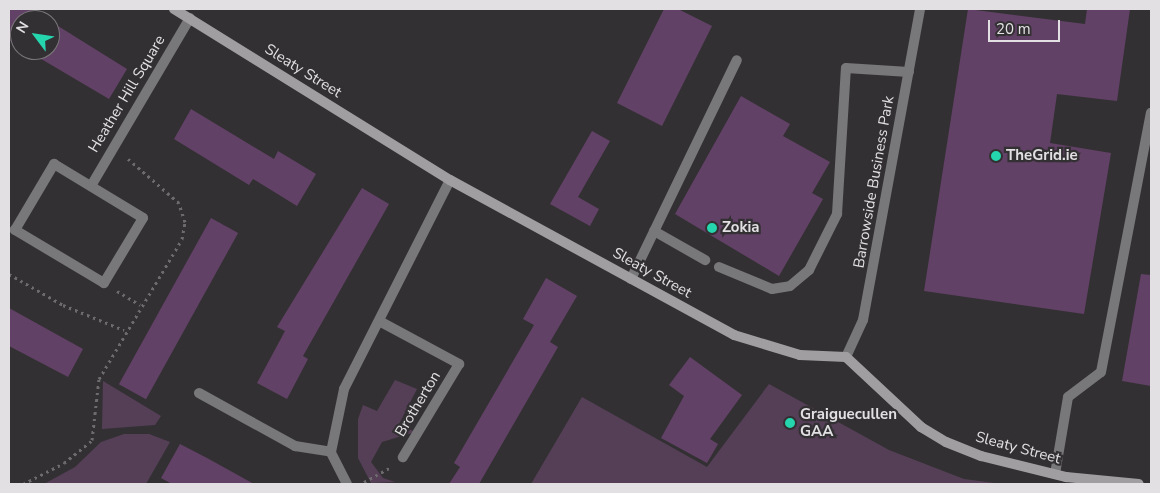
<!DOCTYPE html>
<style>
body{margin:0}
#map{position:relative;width:1160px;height:493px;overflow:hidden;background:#333033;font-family:"Nunito Sans",sans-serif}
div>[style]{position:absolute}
.green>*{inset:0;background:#553f57}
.building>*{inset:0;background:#624166;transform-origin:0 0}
.path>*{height:3px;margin-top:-1.5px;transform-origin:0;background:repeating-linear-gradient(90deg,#6e6b6e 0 2.5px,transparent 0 6.5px)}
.lane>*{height:10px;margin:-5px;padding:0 5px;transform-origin:5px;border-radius:5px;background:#787779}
.street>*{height:10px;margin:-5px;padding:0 5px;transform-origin:5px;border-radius:5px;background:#787779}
.secondary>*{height:10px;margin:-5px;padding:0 5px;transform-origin:5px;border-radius:5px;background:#a09ea1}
.dots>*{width:14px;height:14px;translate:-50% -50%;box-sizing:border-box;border:2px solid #333033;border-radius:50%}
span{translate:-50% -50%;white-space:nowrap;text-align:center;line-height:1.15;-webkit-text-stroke:4.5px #333033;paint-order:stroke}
.street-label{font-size:15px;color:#e2e0e2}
.poi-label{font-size:15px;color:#e2e0e2;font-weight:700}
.left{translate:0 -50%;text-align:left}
.frame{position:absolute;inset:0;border:10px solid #e2e0e2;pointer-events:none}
.north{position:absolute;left:10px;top:10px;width:50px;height:50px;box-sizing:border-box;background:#333033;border:1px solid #797679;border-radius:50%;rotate:301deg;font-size:14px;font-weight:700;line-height:20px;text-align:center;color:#e2e0e2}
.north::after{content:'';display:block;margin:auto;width:18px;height:22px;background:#24d5ae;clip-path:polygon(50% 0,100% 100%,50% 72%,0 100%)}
.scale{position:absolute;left:988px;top:20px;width:72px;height:22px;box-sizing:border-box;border:2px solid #e2e0e2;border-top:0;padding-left:6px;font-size:15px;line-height:18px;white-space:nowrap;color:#e2e0e2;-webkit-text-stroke:4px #333033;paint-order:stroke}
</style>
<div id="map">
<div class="green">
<i style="clip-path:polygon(395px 380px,417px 389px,399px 424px,415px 432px,382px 442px,371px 462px,383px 478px,395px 482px,371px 483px,358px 458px,358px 419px,363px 405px,377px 411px)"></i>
<i style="clip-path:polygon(103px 381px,161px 416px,155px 425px,102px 429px)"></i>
<i style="clip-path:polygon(769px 384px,889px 450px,964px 479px,1002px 484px,531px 484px,582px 397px,707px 467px)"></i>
<i style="clip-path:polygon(124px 434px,149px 434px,170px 442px,146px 484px,44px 484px,75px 467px,101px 442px)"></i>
</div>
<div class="building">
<i style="clip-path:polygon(9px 9px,31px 9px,48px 20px,20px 20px,20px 47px,9px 40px)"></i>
<i style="clip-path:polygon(664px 9px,678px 9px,712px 26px,662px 126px,617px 103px)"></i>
<i style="clip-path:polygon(968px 9px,1085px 24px,1087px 9px,1130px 9px,1117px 101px,1057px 94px,1050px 143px,1111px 153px,1084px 314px,924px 291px)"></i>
<i style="clip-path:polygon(50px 21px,127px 69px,109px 99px,26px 50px,50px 50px)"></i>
<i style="clip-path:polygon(741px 96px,790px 124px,783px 136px,830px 162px,812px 193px,823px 199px,779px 276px,675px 214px)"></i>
<i style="clip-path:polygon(191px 109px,274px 159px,278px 151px,316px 174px,297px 206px,253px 179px,249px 185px,174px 139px)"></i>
<i style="clip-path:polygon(592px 131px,610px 141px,578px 197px,599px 209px,590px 226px,550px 204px)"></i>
<i style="clip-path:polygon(362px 188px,389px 204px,303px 356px,308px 359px,287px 399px,257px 383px,285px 331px,277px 327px)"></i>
<i style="left:211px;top:218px;width:31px;height:190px;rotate:29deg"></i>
<i style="clip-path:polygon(1141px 274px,1151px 275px,1151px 386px,1122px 381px)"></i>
<i style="clip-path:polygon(546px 278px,577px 296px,550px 342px,558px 347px,479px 484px,449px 484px,460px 467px,454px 463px,534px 325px,523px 319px)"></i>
<i style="clip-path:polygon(9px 308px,83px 349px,68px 377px,9px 346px)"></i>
<i style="clip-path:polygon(690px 357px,742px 395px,710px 439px,718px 444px,707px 463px,661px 438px,684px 396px,669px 385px)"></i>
<i style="clip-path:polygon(180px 444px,207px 458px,254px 484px,172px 484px,161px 478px)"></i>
</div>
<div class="path">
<i style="left:9px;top:274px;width:62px;rotate:29.9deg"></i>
<i style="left:63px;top:305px;width:66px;rotate:22.3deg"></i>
<i style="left:117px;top:291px;width:27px;rotate:31deg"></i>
<i style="left:364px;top:482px;width:31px;rotate:-29deg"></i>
<i style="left:23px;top:484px;width:46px;rotate:-27.1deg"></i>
<i style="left:64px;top:463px;width:36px;rotate:-39deg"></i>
<i style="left:92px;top:440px;width:61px;rotate:-83.5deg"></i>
<i style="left:99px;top:379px;width:163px;rotate:-59.3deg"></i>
<i style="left:182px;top:239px;width:17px;rotate:-80deg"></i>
<i style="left:185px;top:222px;width:20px;rotate:-108deg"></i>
<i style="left:179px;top:203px;width:70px;rotate:-139deg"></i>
</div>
<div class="lane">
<i style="left:654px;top:231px;width:59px;rotate:29.6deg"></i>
<i style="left:719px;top:267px;width:57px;rotate:22.5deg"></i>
<i style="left:772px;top:289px;width:18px;rotate:-9deg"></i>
<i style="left:790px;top:286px;width:25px;rotate:-40deg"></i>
<i style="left:809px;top:270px;width:63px;rotate:-63.4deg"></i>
<i style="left:837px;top:214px;width:146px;rotate:-86.5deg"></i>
<i style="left:846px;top:68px;width:63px;rotate:3.6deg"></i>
<i style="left:631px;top:279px;width:243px;rotate:-64.2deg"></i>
<i style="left:1055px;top:474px;width:78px;rotate:-80.4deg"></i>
<i style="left:1068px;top:397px;width:41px;rotate:-37.1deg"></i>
<i style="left:1101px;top:372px;width:264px;rotate:-79.1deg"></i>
</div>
<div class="street">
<i style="left:54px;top:164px;width:104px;rotate:31.2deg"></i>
<i style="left:143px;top:218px;width:76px;rotate:121deg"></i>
<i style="left:104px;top:283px;width:104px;rotate:-149.2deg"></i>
<i style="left:15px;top:230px;width:77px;rotate:-59.4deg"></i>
<i style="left:91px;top:186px;width:195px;rotate:-59.5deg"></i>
<i style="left:381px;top:322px;width:89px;rotate:28.3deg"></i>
<i style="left:459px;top:364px;width:109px;rotate:121.1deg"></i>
<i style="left:846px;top:357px;width:41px;rotate:-65.3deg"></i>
<i style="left:863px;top:320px;width:316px;rotate:-79.6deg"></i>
<i style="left:199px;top:393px;width:110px;rotate:28.9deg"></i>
<i style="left:295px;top:446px;width:36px;rotate:9deg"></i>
<i style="left:347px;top:484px;width:36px;rotate:-117deg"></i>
<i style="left:331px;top:452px;width:64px;rotate:-78.3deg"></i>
<i style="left:344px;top:389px;width:234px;rotate:-63.1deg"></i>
</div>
<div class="secondary">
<i style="left:174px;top:9px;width:325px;rotate:31.8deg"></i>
<i style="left:450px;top:180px;width:324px;rotate:28.6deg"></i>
<i style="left:734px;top:335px;width:69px;rotate:16.9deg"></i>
<i style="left:800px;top:355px;width:46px;rotate:2.5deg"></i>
<i style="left:846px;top:357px;width:103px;rotate:43deg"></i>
<i style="left:921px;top:427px;width:29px;rotate:31deg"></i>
<i style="left:946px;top:442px;width:38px;rotate:22deg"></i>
<i style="left:981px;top:456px;width:88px;rotate:13.9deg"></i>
<i style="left:1066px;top:477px;width:73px;rotate:5.5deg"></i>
</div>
<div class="dots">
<i style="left:996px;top:156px;background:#24d5ae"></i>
<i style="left:712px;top:228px;background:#24d5ae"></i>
<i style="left:790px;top:423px;background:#24d5ae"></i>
</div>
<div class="street-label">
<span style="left:303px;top:71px;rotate:32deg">Sleaty Street</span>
<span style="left:127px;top:94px;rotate:-59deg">Heather Hill Square</span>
<span style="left:874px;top:182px;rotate:-80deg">Barrowside Business Park</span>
<span style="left:652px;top:273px;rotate:29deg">Sleaty Street</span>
<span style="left:418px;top:404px;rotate:-59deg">Brotherton</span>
<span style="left:1018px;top:448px;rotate:15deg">Sleaty Street</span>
</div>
<div class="poi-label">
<span class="left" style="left:1006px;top:156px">TheGrid.ie</span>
<span class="left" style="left:722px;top:228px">Zokia</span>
<span class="left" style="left:800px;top:423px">Graiguecullen<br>GAA</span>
</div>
<div class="frame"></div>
<div class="north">N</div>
<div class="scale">20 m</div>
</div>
